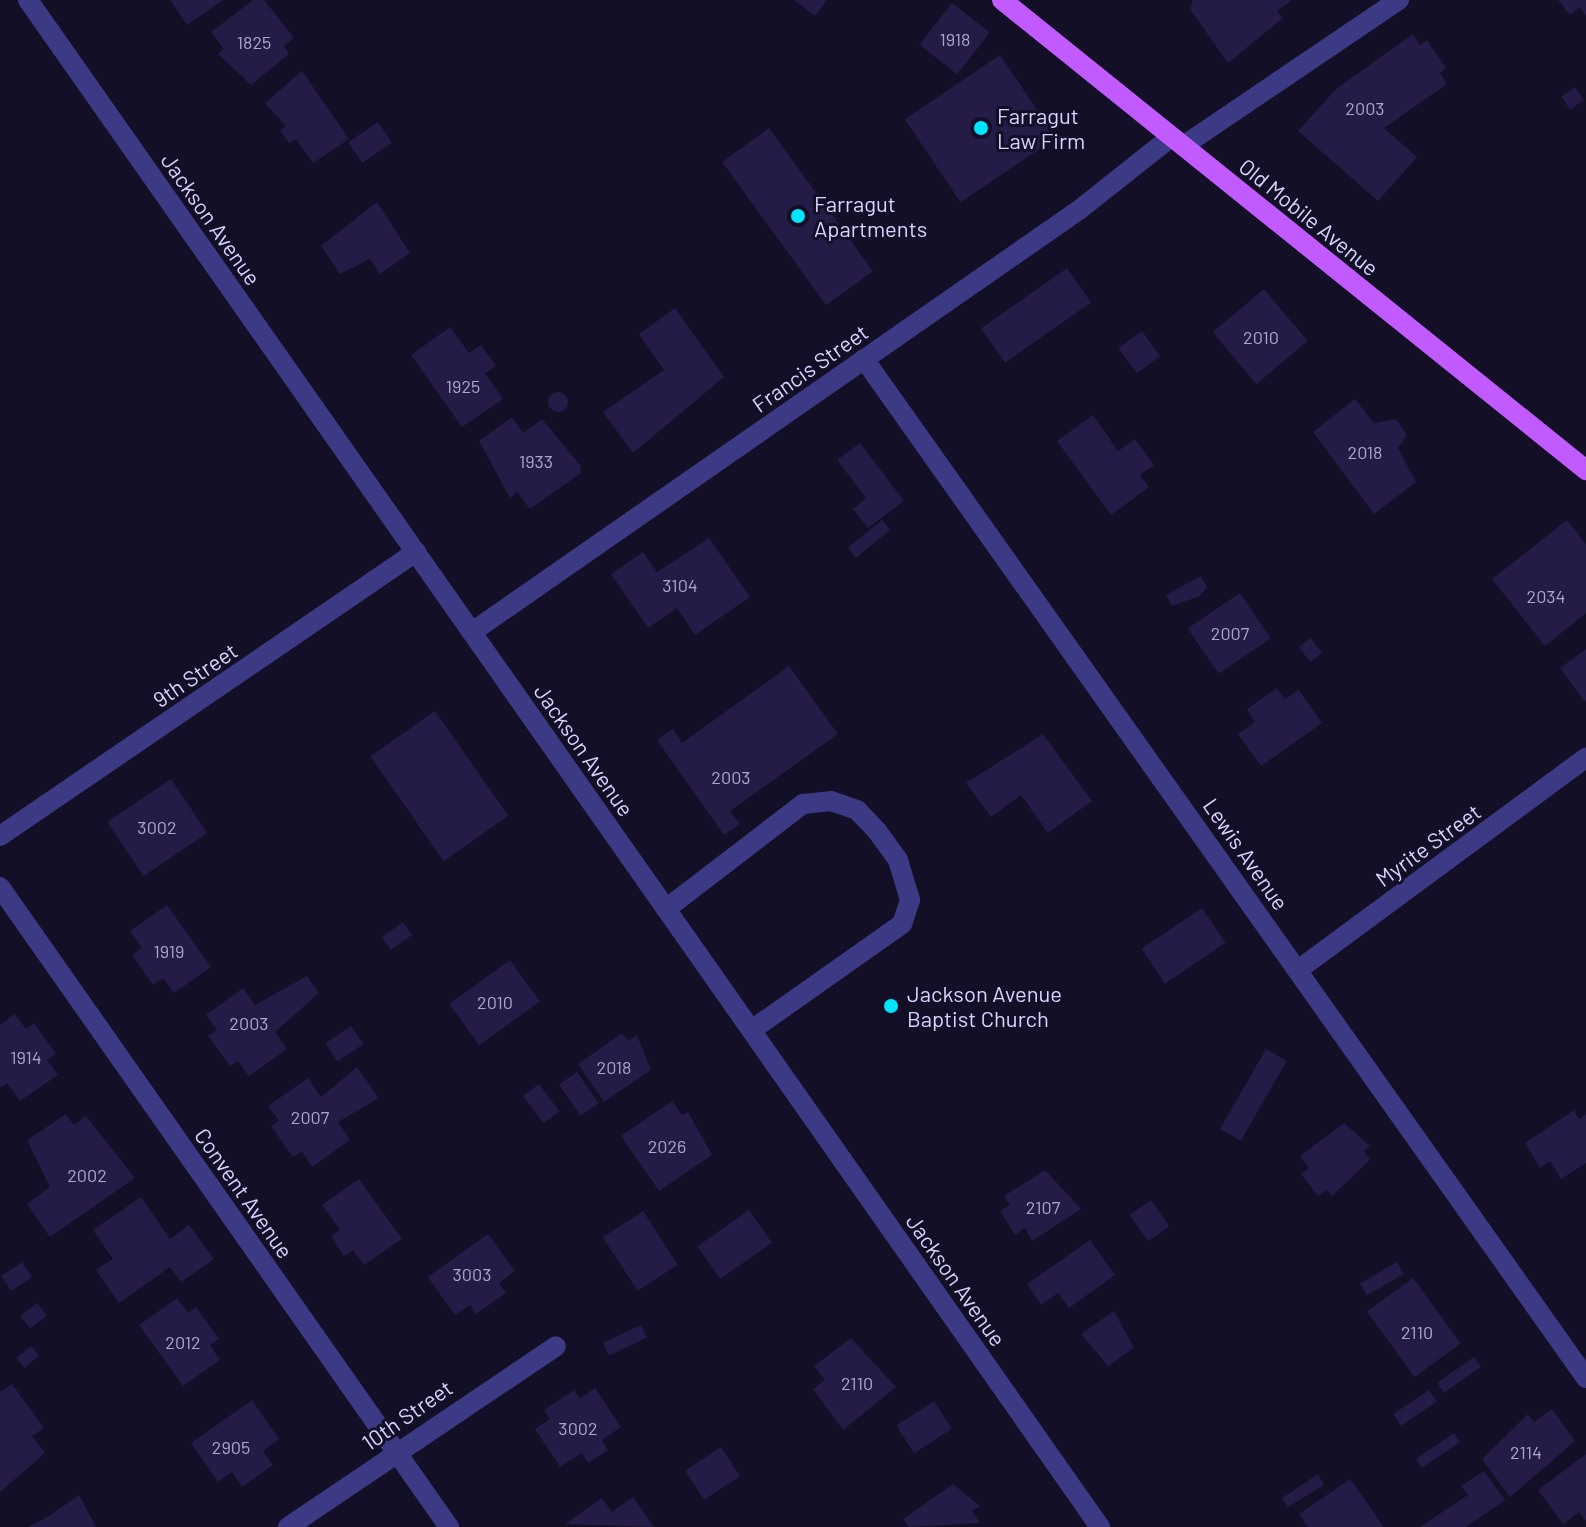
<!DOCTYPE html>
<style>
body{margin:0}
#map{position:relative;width:1586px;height:1527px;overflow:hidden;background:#130f26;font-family:Barlow,sans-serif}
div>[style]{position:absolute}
.building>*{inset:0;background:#241b47;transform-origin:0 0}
.round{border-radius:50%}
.minor>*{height:20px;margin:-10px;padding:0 10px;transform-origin:10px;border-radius:10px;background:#3d3a85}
.major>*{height:20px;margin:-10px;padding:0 10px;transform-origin:10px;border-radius:10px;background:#c25bff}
.dots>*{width:22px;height:22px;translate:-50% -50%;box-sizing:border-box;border:4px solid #130f26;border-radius:50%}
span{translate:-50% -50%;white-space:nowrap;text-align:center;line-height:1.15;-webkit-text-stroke:6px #130f26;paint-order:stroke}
.number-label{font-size:18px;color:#aca6d1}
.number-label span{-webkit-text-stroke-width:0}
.poi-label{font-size:22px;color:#d9d4ff}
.left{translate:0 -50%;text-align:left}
.street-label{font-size:22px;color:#d9d4ff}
</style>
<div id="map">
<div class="building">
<i style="clip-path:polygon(170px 0,223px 0,187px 25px)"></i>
<i style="clip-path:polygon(253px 0,264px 0,294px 38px,284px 46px,289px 54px,251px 85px,218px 54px,224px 49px,211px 32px)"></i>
<i style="clip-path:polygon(794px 0,827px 0,815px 16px)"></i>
<i style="clip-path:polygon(1193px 0,1292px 0,1277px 11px,1283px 18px,1228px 63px,1190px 9px)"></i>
<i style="clip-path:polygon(1558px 0,1586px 0,1586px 16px,1580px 7px,1570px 15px)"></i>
<i style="left:952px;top:3px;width:48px;height:53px;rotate:38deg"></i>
<i style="clip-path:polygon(1413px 34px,1420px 45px,1427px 40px,1446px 68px,1440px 73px,1447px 84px,1384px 128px,1417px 157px,1378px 201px,1298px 131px,1336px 89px)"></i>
<i style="left:1000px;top:55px;width:100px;height:115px;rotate:56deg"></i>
<i style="clip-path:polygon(302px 71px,349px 139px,313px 163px,296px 139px,289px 143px,280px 130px,286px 126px,265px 103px)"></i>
<i style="left:1575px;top:87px;width:16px;height:17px;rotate:55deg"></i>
<i style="left:378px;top:122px;width:25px;height:36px;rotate:56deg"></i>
<i style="left:769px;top:128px;width:177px;height:58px;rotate:54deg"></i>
<i style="clip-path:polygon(377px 202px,410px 253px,380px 274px,370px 259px,340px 274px,321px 246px)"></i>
<i style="left:1067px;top:268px;width:42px;height:105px;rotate:55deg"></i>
<i style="left:1264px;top:289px;width:68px;height:67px;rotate:50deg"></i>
<i style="clip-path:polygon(675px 308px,724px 377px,633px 453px,603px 412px,664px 370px,639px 334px)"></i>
<i style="clip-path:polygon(450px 327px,469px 353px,481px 345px,496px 366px,485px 373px,503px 399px,462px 427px,411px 355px)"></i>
<i style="left:1142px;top:331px;width:31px;height:29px;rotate:54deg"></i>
<i class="round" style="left:548px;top:392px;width:20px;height:20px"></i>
<i style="clip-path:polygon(1355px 399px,1374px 423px,1396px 419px,1407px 435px,1398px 448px,1416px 482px,1374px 514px,1313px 432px)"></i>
<i style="clip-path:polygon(1093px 415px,1118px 451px,1135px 439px,1154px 465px,1140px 475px,1149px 487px,1111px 515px,1057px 441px)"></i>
<i style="clip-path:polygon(512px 417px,523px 433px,542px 419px,580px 465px,581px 473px,530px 509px,517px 492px,510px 498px,479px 441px)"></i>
<i style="clip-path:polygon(860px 443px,904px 501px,868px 528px,853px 509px,866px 498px,837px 460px)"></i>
<i style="left:882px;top:520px;width:13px;height:44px;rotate:51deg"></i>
<i style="clip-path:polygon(1567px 520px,1586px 544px,1586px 613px,1545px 646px,1492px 579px)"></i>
<i style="clip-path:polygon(709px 538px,750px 597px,695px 635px,677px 608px,648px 628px,611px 574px,643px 552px,657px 572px)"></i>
<i style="clip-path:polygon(1201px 576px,1207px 587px,1200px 596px,1172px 606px,1166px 595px)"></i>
<i style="left:1240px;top:593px;width:55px;height:63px;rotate:56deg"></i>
<i style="left:1311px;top:638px;width:19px;height:15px;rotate:54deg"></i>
<i style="clip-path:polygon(1586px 649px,1586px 700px,1584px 701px,1560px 668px)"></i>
<i style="clip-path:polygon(789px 666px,838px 734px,730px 811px,740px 824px,724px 835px,657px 740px,673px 729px,682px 743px)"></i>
<i style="clip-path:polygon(1277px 688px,1285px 699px,1299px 690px,1322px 723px,1261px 766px,1238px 734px,1255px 722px,1247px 709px)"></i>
<i style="left:435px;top:711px;width:128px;height:79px;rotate:55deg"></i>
<i style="clip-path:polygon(1043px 734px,1092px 801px,1048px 833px,1021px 795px,991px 817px,966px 783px)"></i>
<i style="left:171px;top:779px;width:65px;height:77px;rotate:56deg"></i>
<i style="clip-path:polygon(167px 905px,211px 967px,174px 993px,163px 978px,153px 985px,132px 955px,142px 948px,130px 931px)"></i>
<i style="left:1202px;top:908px;width:42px;height:73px;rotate:56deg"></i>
<i style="left:403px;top:922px;width:16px;height:26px;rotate:55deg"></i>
<i style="left:510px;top:960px;width:51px;height:75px;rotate:54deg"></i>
<i style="clip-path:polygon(307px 976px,319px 993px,275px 1032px,287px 1049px,249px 1076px,238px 1061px,230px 1066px,208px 1036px,217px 1030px,206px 1015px,243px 988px,255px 1005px)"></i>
<i style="clip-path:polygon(15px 1014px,26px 1029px,34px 1023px,56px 1054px,47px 1060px,58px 1075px,20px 1101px,7px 1083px,0 1088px,0 1025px)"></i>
<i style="left:351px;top:1026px;width:22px;height:31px;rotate:56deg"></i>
<i style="clip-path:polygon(622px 1033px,628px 1041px,637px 1035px,651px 1070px,604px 1102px,578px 1064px)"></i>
<i style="left:1266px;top:1049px;width:24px;height:92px;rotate:30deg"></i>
<i style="clip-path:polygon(357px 1067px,379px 1098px,338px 1122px,350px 1140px,312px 1167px,302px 1151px,293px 1157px,271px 1126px,279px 1121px,268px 1106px,308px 1078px,321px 1097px)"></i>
<i style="left:577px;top:1072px;width:38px;height:22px;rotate:55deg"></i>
<i style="left:539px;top:1084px;width:34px;height:20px;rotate:53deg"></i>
<i style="clip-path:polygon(672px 1101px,682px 1115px,688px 1112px,712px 1155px,659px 1191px,621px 1136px)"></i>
<i style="clip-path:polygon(1574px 1110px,1579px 1119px,1586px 1114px,1586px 1163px,1561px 1179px,1550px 1161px,1540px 1168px,1525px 1143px)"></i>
<i style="clip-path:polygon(66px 1114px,74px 1125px,86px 1116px,135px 1178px,50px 1237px,27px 1204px,50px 1187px,27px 1140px)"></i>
<i style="clip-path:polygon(1344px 1123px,1370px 1146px,1364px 1151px,1370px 1160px,1332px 1196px,1327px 1190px,1318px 1196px,1301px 1174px,1309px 1168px,1300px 1156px)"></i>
<i style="clip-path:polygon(1045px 1170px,1081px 1209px,1032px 1241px,1025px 1228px,1015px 1235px,1000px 1211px,1010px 1205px,1004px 1196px)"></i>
<i style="clip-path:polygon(359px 1179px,402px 1239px,364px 1265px,353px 1250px,344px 1256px,331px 1236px,340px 1230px,322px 1205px)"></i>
<i style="clip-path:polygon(141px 1197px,170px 1239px,189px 1225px,214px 1259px,181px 1282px,170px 1267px,119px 1303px,96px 1270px,113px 1259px,93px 1230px)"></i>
<i style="left:1151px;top:1200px;width:32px;height:26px;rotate:55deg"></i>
<i style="left:749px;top:1210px;width:40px;height:63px;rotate:55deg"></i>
<i style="left:643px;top:1211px;width:64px;height:48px;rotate:57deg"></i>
<i style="clip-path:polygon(488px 1234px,515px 1271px,499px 1283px,506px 1293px,476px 1314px,470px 1305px,455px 1315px,428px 1277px)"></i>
<i style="clip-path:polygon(1090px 1240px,1115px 1275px,1069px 1308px,1058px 1293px,1041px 1305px,1027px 1284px)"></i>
<i style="left:22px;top:1262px;width:18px;height:25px;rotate:56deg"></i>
<i style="left:1397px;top:1262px;width:14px;height:43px;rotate:60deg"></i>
<i style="left:1413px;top:1278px;width:81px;height:57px;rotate:54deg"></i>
<i style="clip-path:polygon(177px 1298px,188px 1313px,196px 1307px,219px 1339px,210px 1345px,220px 1360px,183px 1386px,139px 1325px)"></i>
<i style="left:37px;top:1303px;width:16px;height:21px;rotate:52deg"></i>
<i style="clip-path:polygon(1114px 1311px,1134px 1348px,1108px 1366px,1081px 1334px)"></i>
<i style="left:641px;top:1325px;width:14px;height:42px;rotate:65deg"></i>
<i style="clip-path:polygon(851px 1338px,896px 1387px,843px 1430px,813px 1389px,825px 1380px,814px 1366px)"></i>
<i style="left:31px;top:1346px;width:13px;height:19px;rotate:51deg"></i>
<i style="left:1474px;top:1357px;width:12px;height:45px;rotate:55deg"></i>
<i style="clip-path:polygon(12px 1384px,44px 1428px,32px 1436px,45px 1453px,0 1492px,0 1392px)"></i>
<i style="clip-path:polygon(595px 1388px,621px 1427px,602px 1440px,608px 1450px,588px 1463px,582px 1453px,560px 1467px,535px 1429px,550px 1419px,544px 1410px,574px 1390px,580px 1398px)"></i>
<i style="left:1429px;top:1390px;width:14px;height:43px;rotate:56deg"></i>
<i style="clip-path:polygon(252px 1400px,279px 1439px,263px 1451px,273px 1465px,242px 1487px,232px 1472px,218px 1482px,191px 1443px)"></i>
<i style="left:934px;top:1401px;width:33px;height:45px;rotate:57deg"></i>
<i style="clip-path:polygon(1552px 1409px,1575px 1441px,1510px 1497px,1482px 1459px,1528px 1414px,1534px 1422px)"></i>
<i style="left:1454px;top:1433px;width:11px;height:46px;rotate:56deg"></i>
<i style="left:721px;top:1447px;width:35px;height:43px;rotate:57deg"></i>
<i style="clip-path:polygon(1586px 1454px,1586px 1521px,1579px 1512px,1563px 1524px,1538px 1490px)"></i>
<i style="clip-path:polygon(1484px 1471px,1505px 1500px,1466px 1527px,1420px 1527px,1468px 1495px,1461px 1486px)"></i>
<i style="clip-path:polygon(1318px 1474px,1324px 1485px,1288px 1507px,1282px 1498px)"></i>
<i style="clip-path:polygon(1350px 1479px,1384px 1527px,1308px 1527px,1299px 1514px)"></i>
<i style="clip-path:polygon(953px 1484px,980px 1506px,972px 1511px,980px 1523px,909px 1527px,903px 1519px)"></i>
<i style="clip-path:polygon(79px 1495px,96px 1527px,28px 1527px,49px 1516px)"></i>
<i style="clip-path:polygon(633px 1497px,654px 1527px,565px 1524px,602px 1498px,612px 1512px)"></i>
</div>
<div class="minor">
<i style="left:28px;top:0;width:1866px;rotate:54.93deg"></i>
<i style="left:1183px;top:146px;width:261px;rotate:-34.1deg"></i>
<i style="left:864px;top:359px;width:1249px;rotate:54.68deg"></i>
<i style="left:472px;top:632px;width:739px;rotate:-34.81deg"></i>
<i style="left:1079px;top:210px;width:117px;rotate:-38.4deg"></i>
<i style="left:0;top:836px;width:504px;rotate:-34.32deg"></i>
<i style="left:0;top:887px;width:782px;rotate:54.95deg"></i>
<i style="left:666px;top:909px;width:173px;rotate:-37.5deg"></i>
<i style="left:803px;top:804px;width:28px;rotate:-6deg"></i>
<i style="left:831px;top:801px;width:28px;rotate:19deg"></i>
<i style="left:857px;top:810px;width:29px;rotate:46deg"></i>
<i style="left:877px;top:831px;width:36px;rotate:54deg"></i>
<i style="left:898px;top:860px;width:42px;rotate:73.3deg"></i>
<i style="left:910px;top:900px;width:25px;rotate:108deg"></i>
<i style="left:902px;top:924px;width:184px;rotate:144.8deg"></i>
<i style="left:1298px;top:970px;width:358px;rotate:-36.4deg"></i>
<i style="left:288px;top:1527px;width:323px;rotate:-34deg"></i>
</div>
<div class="major">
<i style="left:1002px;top:0;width:750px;rotate:38.83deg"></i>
</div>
<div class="dots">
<i style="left:981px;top:128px;background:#00e5ff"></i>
<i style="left:798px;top:216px;background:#00e5ff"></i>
<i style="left:891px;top:1006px;background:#00e5ff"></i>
</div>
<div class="number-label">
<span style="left:955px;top:39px">1918</span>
<span style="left:254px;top:42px">1825</span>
<span style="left:1365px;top:108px">2003</span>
<span style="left:1261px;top:337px">2010</span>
<span style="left:463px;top:386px">1925</span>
<span style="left:1365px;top:452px">2018</span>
<span style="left:536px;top:461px">1933</span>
<span style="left:680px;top:585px">3104</span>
<span style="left:1546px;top:596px">2034</span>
<span style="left:1230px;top:633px">2007</span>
<span style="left:731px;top:777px">2003</span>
<span style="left:157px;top:827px">3002</span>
<span style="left:169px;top:951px">1919</span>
<span style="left:495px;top:1002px">2010</span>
<span style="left:249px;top:1023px">2003</span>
<span style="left:26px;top:1057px">1914</span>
<span style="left:614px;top:1067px">2018</span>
<span style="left:310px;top:1117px">2007</span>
<span style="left:667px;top:1146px">2026</span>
<span style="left:87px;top:1175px">2002</span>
<span style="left:1043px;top:1207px">2107</span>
<span style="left:472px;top:1274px">3003</span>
<span style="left:1417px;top:1332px">2110</span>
<span style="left:183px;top:1342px">2012</span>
<span style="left:857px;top:1383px">2110</span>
<span style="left:578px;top:1428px">3002</span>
<span style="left:231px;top:1447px">2905</span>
<span style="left:1526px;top:1452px">2114</span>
</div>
<div class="poi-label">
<span class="left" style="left:997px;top:128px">Farragut<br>Law Firm</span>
<span class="left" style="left:814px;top:216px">Farragut<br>Apartments</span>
<span class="left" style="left:907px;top:1006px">Jackson Avenue<br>Baptist Church</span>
</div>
<div class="street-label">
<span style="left:1309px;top:217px;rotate:39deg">Old Mobile Avenue</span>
<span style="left:211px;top:219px;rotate:55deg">Jackson Avenue</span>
<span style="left:810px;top:368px;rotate:-35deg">Francis Street</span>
<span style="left:195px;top:675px;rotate:-34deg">9th Street</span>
<span style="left:584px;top:750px;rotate:55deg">Jackson Avenue</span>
<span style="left:1428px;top:845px;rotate:-36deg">Myrite Street</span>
<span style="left:1246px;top:854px;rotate:55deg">Lewis Avenue</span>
<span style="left:244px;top:1193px;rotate:55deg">Convent Avenue</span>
<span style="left:956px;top:1280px;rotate:55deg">Jackson Avenue</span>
<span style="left:407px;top:1415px;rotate:-35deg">10th Street</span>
</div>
</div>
